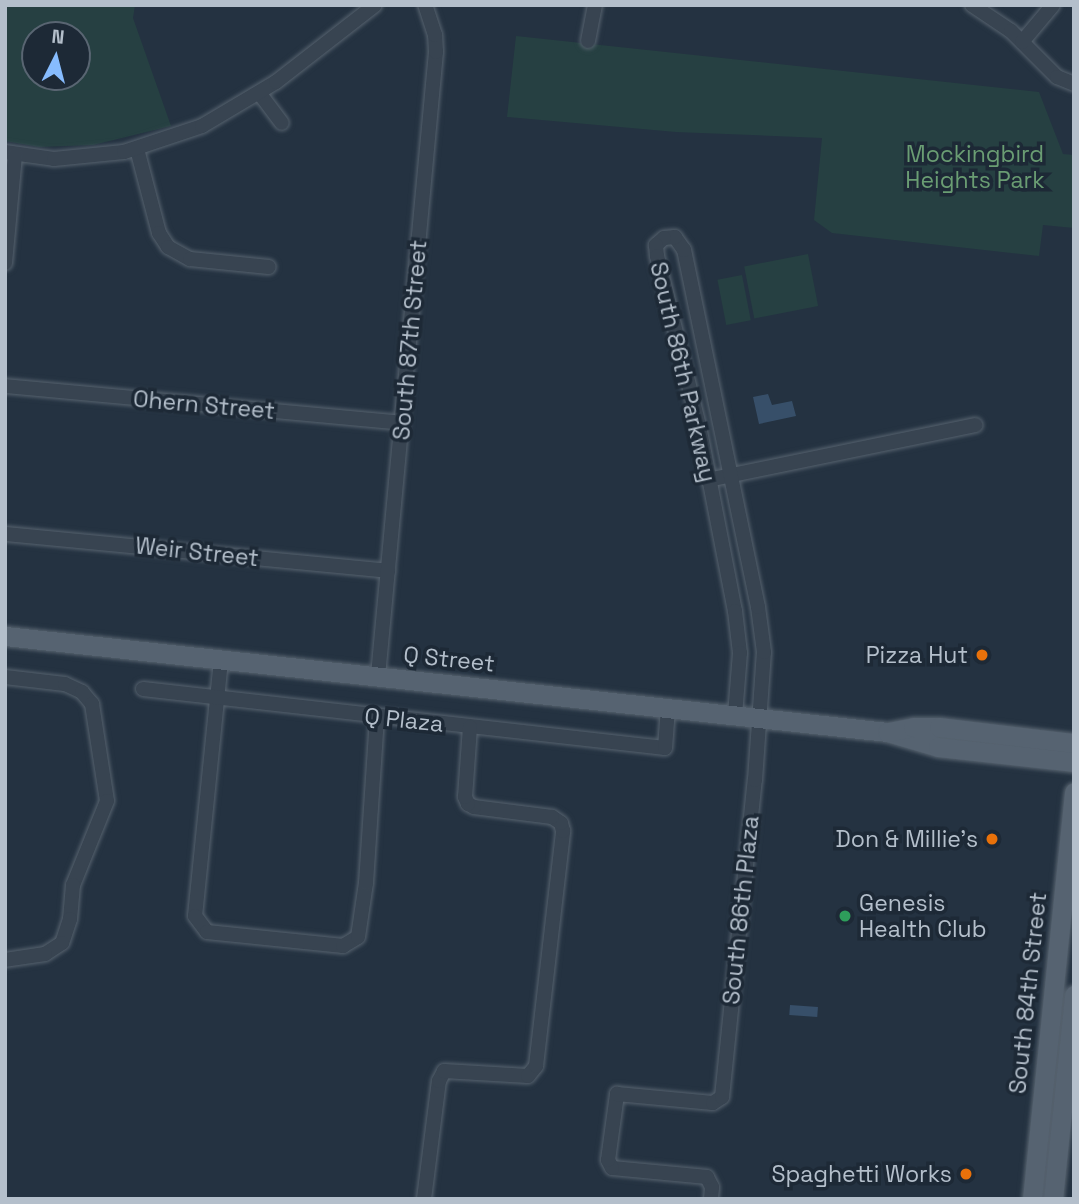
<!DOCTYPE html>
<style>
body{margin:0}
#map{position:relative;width:1079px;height:1204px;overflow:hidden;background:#243241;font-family:"Space Grotesk",sans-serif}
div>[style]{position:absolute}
.green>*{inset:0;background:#264042;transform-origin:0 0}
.water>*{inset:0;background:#374f69;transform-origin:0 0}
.roads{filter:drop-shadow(0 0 2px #56626e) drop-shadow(0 0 2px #56626e)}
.minor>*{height:14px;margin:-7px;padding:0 7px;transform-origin:7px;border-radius:7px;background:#384451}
.major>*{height:19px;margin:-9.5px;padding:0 9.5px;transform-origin:9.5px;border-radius:9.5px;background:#566371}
.dots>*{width:19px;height:19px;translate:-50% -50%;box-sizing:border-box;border:4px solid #1d2936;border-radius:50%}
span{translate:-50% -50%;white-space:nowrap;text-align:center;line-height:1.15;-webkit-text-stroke:7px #1d2936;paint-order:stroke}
.park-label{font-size:23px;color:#6a9d73}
.street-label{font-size:23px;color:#b4bfcb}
.poi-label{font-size:23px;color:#b4bfcb}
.right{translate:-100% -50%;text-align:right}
.left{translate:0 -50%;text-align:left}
.frame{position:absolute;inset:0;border:7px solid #b4bfcb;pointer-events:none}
.north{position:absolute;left:21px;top:21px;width:70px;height:70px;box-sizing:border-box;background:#1d2936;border:2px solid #596572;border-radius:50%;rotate:6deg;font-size:19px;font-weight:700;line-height:28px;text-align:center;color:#b4bfcb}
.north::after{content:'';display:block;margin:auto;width:24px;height:32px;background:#87bcfe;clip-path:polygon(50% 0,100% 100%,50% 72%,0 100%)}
</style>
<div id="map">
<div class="green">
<i style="clip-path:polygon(evenodd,5px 5px,135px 5px,133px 18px,171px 126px,93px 145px,39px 147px,5px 141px,5px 5px,77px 35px,77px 77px,35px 77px,35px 35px,77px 35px)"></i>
<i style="clip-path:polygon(516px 36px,1039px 92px,1063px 154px,1074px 155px,1074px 228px,1043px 225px,1039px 256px,832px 233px,814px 220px,822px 138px,676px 132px,507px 117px)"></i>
<i style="left:808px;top:254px;width:53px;height:65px;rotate:79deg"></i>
<i style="left:742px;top:275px;width:46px;height:25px;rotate:79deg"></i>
</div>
<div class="water">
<i style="clip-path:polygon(768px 394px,772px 405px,792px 401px,796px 416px,759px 424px,753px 397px)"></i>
<i style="left:790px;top:1005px;width:28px;height:10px;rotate:4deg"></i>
</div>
<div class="roads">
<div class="minor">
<i style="left:972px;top:5px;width:47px;rotate:33.7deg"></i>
<i style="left:1011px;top:31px;width:65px;rotate:45deg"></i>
<i style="left:1057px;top:77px;width:18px;rotate:22deg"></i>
<i style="left:588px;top:41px;width:37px;rotate:-79deg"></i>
<i style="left:1022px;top:42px;width:48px;rotate:-50deg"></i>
<i style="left:260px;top:94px;width:36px;rotate:53deg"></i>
<i style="left:137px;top:149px;width:87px;rotate:75.3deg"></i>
<i style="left:159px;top:233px;width:17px;rotate:57deg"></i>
<i style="left:168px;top:247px;width:25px;rotate:29deg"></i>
<i style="left:190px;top:259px;width:79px;rotate:5.8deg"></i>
<i style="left:5px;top:152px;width:49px;rotate:8.1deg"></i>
<i style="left:54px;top:159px;width:70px;rotate:-5.7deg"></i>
<i style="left:124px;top:152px;width:82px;rotate:-18.4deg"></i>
<i style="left:202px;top:126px;width:86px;rotate:-30.7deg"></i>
<i style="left:276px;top:82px;width:125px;rotate:-37.9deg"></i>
<i style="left:5px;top:263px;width:108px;rotate:-84.7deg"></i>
<i style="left:5px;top:386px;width:399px;rotate:5.3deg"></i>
<i style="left:708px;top:480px;width:273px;rotate:-11.6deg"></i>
<i style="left:5px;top:534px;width:385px;rotate:5.5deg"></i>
<i style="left:221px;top:660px;width:257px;rotate:95.8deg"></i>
<i style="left:195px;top:916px;width:20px;rotate:53deg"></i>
<i style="left:207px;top:932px;width:137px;rotate:5.9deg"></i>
<i style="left:343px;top:946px;width:17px;rotate:-31deg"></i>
<i style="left:358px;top:937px;width:55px;rotate:-81.6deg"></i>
<i style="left:366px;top:883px;width:166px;rotate:-86.2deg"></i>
<i style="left:378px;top:676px;width:627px;rotate:-84.69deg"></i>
<i style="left:436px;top:52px;width:17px;rotate:-93deg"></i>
<i style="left:435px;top:35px;width:32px;rotate:-108deg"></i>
<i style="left:5px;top:677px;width:60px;rotate:6.7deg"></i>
<i style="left:65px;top:684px;width:19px;rotate:25deg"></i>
<i style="left:82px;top:692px;width:16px;rotate:50deg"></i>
<i style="left:92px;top:704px;width:98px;rotate:81.2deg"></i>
<i style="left:107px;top:801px;width:91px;rotate:112deg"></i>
<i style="left:73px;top:885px;width:34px;rotate:95deg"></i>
<i style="left:70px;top:919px;width:25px;rotate:108deg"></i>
<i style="left:62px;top:943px;width:20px;rotate:147deg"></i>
<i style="left:45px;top:954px;width:40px;rotate:171.5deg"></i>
<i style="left:143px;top:689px;width:525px;rotate:6.45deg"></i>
<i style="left:665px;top:748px;width:40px;rotate:-85.7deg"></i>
<i style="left:424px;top:1199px;width:119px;rotate:-82.8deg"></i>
<i style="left:439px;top:1081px;width:11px;rotate:-63deg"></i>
<i style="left:444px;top:1071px;width:84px;rotate:3.4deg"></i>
<i style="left:528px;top:1076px;width:13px;rotate:-51deg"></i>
<i style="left:536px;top:1066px;width:237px;rotate:-83.4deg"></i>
<i style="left:563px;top:831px;width:8px;rotate:-104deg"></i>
<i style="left:561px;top:823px;width:11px;rotate:-146deg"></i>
<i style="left:552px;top:817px;width:79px;rotate:-172.7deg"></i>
<i style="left:474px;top:807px;width:7px;rotate:-153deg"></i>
<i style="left:468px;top:804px;width:8px;rotate:-113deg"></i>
<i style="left:465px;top:797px;width:70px;rotate:-85.9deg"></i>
<i style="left:711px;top:1199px;width:12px;rotate:-85deg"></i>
<i style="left:712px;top:1187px;width:11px;rotate:-117deg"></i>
<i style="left:707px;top:1177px;width:95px;rotate:-174.6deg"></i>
<i style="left:612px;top:1168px;width:9px;rotate:-117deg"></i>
<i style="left:608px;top:1160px;width:67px;rotate:-82.2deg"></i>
<i style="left:617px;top:1094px;width:96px;rotate:5.4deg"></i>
<i style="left:713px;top:1103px;width:11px;rotate:-34deg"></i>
<i style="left:722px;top:1097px;width:319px;rotate:-84.1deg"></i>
<i style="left:755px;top:780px;width:128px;rotate:-86deg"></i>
<i style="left:764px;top:652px;width:45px;rotate:-97.6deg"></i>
<i style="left:758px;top:607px;width:365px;rotate:-101.7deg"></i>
<i style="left:684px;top:250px;width:16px;rotate:-125deg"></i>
<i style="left:675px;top:237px;width:11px;rotate:175deg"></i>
<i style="left:664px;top:238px;width:11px;rotate:139deg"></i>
<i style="left:656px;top:245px;width:11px;rotate:85deg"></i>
<i style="left:657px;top:256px;width:175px;rotate:76.1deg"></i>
<i style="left:699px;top:426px;width:188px;rotate:79deg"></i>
<i style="left:735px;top:611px;width:42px;rotate:83.2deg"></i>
<i style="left:740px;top:653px;width:62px;rotate:94.6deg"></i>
</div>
<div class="major">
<i style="left:5px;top:636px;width:887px;rotate:6.21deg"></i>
<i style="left:887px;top:732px;width:53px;rotate:16.4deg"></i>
<i style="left:938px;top:747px;width:137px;rotate:6.3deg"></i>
<i style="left:888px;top:732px;width:25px;rotate:-11deg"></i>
<i style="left:913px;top:727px;width:26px"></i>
<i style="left:939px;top:727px;width:136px;rotate:6.8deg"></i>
<i style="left:1032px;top:1199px;width:409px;rotate:-84.1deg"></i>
<i style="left:1053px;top:1199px;width:205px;rotate:-84.1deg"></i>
</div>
</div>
<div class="dots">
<i style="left:982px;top:655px;background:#e8710a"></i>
<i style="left:992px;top:839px;background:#e8710a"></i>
<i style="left:845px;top:916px;background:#2e9e5b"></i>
<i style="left:966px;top:1174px;background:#e8710a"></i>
</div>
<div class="park-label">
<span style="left:975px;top:167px">Mockingbird<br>Heights Park</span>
</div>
<div class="street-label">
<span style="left:410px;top:340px;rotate:-85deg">South 87th Street</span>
<span style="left:683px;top:372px;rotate:77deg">South 86th Parkway</span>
<span style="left:204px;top:405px;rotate:5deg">Ohern Street</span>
<span style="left:197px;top:552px;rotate:6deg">Weir Street</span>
<span style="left:449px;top:659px;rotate:6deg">Q Street</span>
<span style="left:404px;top:720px;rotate:6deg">Q Plaza</span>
<span style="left:741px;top:910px;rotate:-84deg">South 86th Plaza</span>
<span style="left:1028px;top:993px;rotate:-84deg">South 84th Street</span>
</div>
<div class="poi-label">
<span class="right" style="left:968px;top:655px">Pizza Hut</span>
<span class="right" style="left:978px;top:839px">Don &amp; Millie's</span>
<span class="left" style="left:859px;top:916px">Genesis<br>Health Club</span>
<span class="right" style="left:952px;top:1174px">Spaghetti Works</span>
</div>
<div class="frame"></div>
<div class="north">N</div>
</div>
